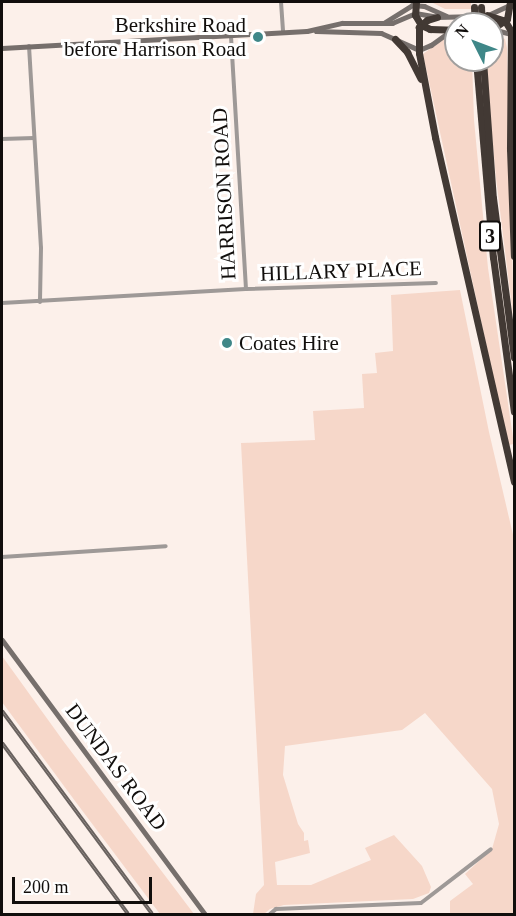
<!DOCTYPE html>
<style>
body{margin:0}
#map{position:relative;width:516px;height:916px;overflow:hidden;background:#fcf0ea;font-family:Georgia,serif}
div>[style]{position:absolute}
.green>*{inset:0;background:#f6d7c9}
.minor>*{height:4px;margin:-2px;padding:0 2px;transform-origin:2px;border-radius:2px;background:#9e9997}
.secondary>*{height:5px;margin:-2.5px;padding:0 2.5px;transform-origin:2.5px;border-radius:2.5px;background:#766f6c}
.motorway>*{height:7px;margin:-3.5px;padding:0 3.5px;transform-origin:3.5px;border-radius:3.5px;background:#423934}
.rail>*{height:4px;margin-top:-2px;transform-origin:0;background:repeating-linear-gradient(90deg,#fff 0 4.5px,#69625f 0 9px);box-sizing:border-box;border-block:2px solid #69625f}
.motorway-bridge>*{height:7px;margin:-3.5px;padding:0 3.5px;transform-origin:3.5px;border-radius:3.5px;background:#423934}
.dots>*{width:16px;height:16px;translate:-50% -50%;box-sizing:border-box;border:3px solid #fff;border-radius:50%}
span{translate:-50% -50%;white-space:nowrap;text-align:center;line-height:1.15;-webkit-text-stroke:6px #fff;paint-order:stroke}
.shield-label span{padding:2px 4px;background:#fff;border:2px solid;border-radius:4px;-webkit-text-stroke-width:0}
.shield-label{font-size:20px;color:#110e0c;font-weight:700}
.poi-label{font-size:21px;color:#110e0c}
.right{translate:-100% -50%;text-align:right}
.left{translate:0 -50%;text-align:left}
.street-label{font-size:21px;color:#110e0c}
.frame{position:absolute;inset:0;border:3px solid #110e0c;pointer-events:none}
.north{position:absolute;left:444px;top:12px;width:60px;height:60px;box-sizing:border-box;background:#fff;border:2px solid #a09f9e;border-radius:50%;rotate:312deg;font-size:16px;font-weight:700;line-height:24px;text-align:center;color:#110e0c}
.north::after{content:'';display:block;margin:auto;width:21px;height:27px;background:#3f8788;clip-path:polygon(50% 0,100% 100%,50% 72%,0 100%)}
.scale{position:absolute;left:12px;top:877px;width:140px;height:27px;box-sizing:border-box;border:3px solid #110e0c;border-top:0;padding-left:8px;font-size:18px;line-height:21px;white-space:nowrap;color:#110e0c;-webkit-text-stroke:4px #fff;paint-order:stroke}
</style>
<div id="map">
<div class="green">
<i style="clip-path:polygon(431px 2px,471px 2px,471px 9px,445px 9px)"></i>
<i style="clip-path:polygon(492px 33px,505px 39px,507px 48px,514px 324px,496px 178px,488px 94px,487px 60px,492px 60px)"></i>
<i style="clip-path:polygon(456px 35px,456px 60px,472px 60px,474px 120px,488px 268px,514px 444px,508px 445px,423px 54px,445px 38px)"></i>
<i style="clip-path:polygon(460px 290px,489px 432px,514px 539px,514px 914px,450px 914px,450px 901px,473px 884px,465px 874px,492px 849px,499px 824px,492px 789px,425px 713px,402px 730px,285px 746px,283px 775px,298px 824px,304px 833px,304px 841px,308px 840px,310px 853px,275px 862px,277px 885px,311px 885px,371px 860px,365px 848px,394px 835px,422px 866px,431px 887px,429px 893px,413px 899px,284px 905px,270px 909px,264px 914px,253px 914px,256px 894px,264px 885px,241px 443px,315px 440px,313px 411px,364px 408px,362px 374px,377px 373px,375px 353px,393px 351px,391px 295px)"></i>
<i style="clip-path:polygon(2px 656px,64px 742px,194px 914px,160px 914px,78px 805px,2px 702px)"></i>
</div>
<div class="minor">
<i style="left:281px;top:2px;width:30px;rotate:86deg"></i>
<i style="left:29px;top:46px;width:202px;rotate:86.6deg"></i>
<i style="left:41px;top:248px;width:54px;rotate:91.1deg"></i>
<i style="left:2px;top:139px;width:32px;rotate:-2deg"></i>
<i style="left:246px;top:289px;width:190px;rotate:-1.8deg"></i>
<i style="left:2px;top:303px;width:244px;rotate:-3.3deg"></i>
<i style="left:246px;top:289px;width:253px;rotate:-93.4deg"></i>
<i style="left:2px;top:557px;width:164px;rotate:-3.8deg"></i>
<i style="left:270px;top:914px;width:8px;rotate:-40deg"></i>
<i style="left:276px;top:909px;width:145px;rotate:-2.4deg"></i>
<i style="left:421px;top:903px;width:88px;rotate:-37.6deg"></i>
</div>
<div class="secondary">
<i style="left:488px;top:15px;width:29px;rotate:-25deg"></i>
<i style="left:385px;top:22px;width:32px;rotate:-32deg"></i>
<i style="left:412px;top:5px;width:12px;rotate:5deg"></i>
<i style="left:424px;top:6px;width:24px;rotate:24deg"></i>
<i style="left:492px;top:29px;width:23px;rotate:15deg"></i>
<i style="left:316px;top:31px;width:65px;rotate:1.8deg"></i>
<i style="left:381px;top:33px;width:42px;rotate:24.1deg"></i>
<i style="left:419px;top:50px;width:13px;rotate:-23deg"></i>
<i style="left:431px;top:45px;width:26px;rotate:-36deg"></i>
<i style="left:2px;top:48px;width:305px;rotate:-3.2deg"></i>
<i style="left:307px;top:31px;width:36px;rotate:-13deg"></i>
<i style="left:342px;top:23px;width:50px"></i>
<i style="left:392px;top:23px;width:25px;rotate:-23deg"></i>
<i style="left:415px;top:13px;width:22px;rotate:10deg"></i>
<i style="left:437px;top:17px;width:41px;rotate:-1.4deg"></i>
<i style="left:2px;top:640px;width:341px;rotate:53.5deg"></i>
</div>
<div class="motorway">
<i style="left:416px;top:2px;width:13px;rotate:94deg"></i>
<i style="left:415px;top:15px;width:12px;rotate:59deg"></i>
<i style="left:421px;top:25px;width:10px;rotate:24deg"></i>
<i style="left:430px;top:29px;width:23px;rotate:2deg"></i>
<i style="left:487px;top:15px;width:19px;rotate:18deg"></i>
<i style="left:505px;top:21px;width:12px;rotate:59deg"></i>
<i style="left:511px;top:31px;width:118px;rotate:90.5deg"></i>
<i style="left:510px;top:149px;width:107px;rotate:87.9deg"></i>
<i style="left:437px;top:17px;width:10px;rotate:163deg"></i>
<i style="left:427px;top:20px;width:11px;rotate:139deg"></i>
<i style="left:419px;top:27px;width:26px;rotate:90deg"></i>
<i style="left:419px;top:53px;width:86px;rotate:79.2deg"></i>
<i style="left:435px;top:137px;width:354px;rotate:77.1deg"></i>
<i style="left:492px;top:29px;width:18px;rotate:-34deg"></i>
<i style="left:507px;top:19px;width:17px;rotate:-80deg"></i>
<i style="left:395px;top:39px;width:18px;rotate:47deg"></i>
<i style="left:407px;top:52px;width:30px;rotate:63deg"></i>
<i style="left:476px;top:60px;width:198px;rotate:85.1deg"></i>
<i style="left:493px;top:257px;width:156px;rotate:82.3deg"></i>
<i style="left:483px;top:60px;width:138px;rotate:85.9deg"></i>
<i style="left:493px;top:198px;width:161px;rotate:82.5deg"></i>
</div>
<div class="rail">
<i style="left:2px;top:711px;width:252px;rotate:53.5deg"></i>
<i style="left:2px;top:743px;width:212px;rotate:53.6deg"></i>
</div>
<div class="motorway-bridge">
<i style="left:474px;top:7px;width:17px;rotate:87deg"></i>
<i style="left:481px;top:7px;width:17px;rotate:87deg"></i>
</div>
<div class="dots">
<i style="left:258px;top:37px;background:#3f8788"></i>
<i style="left:227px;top:343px;background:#3f8788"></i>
</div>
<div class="shield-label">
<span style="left:490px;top:236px">3</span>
</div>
<div class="poi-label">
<span class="right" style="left:246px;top:37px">Berkshire Road<br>before Harrison Road</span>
<span class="left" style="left:239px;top:343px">Coates Hire</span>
</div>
<div class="street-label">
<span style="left:224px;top:194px;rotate:-93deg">HARRISON ROAD</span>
<span style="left:341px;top:271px;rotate:-2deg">HILLARY PLACE</span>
<span style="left:116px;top:767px;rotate:53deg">DUNDAS ROAD</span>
</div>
<div class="frame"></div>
<div class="north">N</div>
<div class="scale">200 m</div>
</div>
